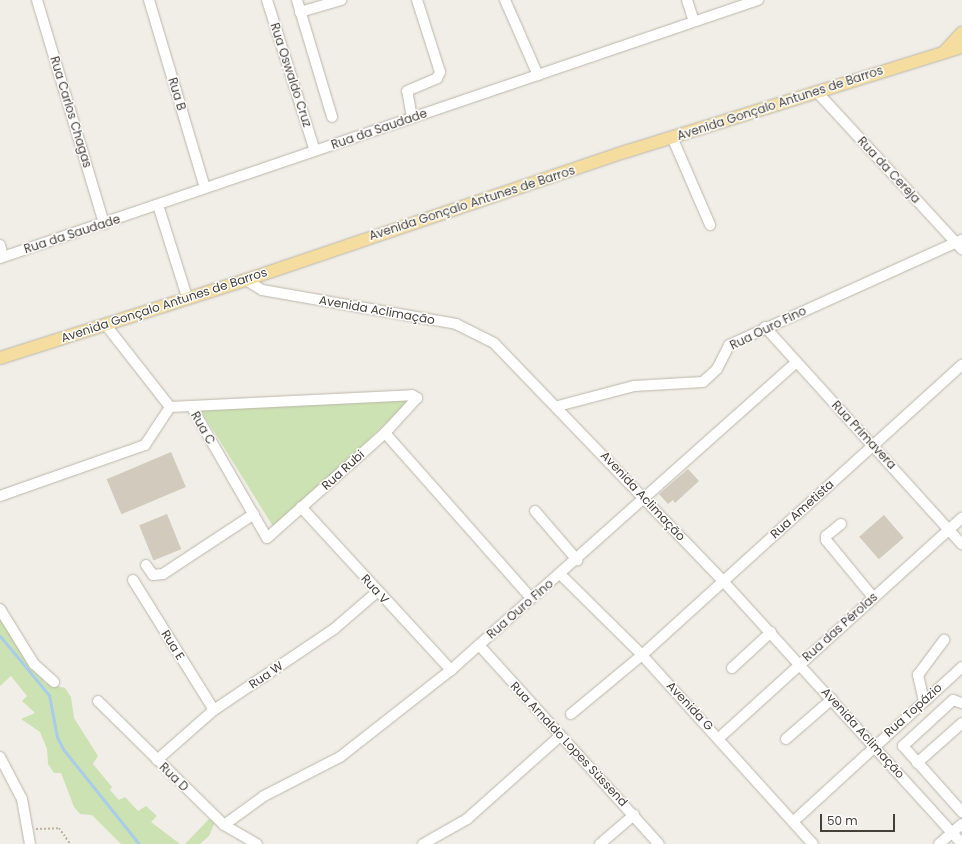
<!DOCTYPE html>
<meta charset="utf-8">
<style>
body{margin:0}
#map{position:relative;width:962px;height:844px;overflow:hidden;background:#f1eee7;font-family:Poppins,sans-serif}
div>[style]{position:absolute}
.green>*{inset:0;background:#cce2b3}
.stream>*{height:3px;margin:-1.5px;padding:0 1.5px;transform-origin:1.5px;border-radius:1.5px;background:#a9cde8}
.building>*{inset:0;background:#d2cabd;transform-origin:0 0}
.path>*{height:2px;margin-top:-1px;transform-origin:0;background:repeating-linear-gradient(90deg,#bcb29d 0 2px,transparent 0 4px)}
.roads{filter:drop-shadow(0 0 1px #bcb6aa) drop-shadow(0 0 1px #bcb6aa)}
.minor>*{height:10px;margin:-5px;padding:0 5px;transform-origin:5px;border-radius:5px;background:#fff}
.major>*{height:12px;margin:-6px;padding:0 6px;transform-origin:6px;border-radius:6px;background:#f4dd9e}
span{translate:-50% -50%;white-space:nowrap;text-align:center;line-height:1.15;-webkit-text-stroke:3px #fff;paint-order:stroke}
.street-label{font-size:12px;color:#443f37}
.scale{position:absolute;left:820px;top:814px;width:75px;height:18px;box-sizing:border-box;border:2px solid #443f37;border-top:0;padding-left:5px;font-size:12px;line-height:14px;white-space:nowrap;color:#443f37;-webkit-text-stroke:3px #fff;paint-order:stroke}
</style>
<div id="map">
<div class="green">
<i style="clip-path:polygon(413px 398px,274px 528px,200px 409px)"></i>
<i style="clip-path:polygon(0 615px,45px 683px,65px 688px,71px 697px,74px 718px,98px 756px,93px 764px,112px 787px,110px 790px,119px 800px,125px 797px,138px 811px,146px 806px,157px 816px,151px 822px,180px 844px,121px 844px,92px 815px,80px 814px,74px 807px,61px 773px,54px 773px,48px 764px,47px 749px,40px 732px,21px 719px,35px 713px,22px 701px,27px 696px,11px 676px,0 686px)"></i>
<i style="clip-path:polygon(209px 819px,215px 822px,209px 836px,200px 844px,185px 844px)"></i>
</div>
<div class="stream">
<i style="left:0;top:636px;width:77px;rotate:50.3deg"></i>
<i style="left:49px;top:695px;width:43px;rotate:79.2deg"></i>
<i style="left:57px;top:737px;width:13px;rotate:63deg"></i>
<i style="left:63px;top:749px;width:122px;rotate:51.3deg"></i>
</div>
<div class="building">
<i style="left:171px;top:452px;width:38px;height:70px;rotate:67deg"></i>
<i style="clip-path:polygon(688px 469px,699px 481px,675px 503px,673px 500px,668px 504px,659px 494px)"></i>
<i style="left:167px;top:514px;width:38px;height:30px;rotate:68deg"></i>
<i style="left:884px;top:515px;width:30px;height:33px;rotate:49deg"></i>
</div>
<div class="path">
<i style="left:36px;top:829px;width:23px;rotate:-2deg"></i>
<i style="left:59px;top:828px;width:19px;rotate:55deg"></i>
</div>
<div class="roads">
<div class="minor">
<i style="left:37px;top:0;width:234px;rotate:73.3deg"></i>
<i style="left:149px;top:0;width:196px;rotate:73.4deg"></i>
<i style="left:267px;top:0;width:158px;rotate:72.4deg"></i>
<i style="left:297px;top:0;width:122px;rotate:73.3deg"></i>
<i style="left:505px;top:0;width:82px;rotate:66.3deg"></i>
<i style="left:687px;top:0;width:22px;rotate:72deg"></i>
<i style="left:300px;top:12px;width:43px;rotate:-16.3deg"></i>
<i style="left:817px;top:92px;width:214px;rotate:47.3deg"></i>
<i style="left:412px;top:118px;width:27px;rotate:-100deg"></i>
<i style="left:407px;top:91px;width:33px;rotate:-23deg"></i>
<i style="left:437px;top:78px;width:7px;rotate:-63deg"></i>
<i style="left:440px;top:72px;width:76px;rotate:-107.7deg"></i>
<i style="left:672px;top:137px;width:96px;rotate:66.6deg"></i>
<i style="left:158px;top:205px;width:96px;rotate:72.5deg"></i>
<i style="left:0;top:245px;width:11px;rotate:75deg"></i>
<i style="left:0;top:258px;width:801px;rotate:-18.8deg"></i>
<i style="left:246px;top:280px;width:19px;rotate:32deg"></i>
<i style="left:262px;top:290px;width:197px;rotate:9.9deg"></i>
<i style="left:456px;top:324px;width:42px;rotate:26.6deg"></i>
<i style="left:494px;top:343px;width:330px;rotate:46.1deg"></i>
<i style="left:723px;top:581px;width:355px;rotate:47.7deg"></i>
<i style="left:105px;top:324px;width:105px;rotate:51.9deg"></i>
<i style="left:170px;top:407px;width:242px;rotate:-2.8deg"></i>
<i style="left:412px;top:395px;width:6px;rotate:31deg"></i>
<i style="left:417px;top:398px;width:47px;rotate:132.4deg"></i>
<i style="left:385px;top:433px;width:158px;rotate:138.3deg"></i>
<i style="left:267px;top:538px;width:152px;rotate:-119.9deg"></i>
<i style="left:765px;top:327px;width:293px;rotate:47.8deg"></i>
<i style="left:558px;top:406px;width:79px;rotate:-14.7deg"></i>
<i style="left:634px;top:386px;width:69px;rotate:-3.3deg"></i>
<i style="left:703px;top:382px;width:19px;rotate:-43deg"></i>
<i style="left:717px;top:369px;width:27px;rotate:-63deg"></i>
<i style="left:729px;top:345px;width:256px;rotate:-24.3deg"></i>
<i style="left:385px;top:433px;width:220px;rotate:48.5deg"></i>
<i style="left:0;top:496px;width:154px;rotate:-19.4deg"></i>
<i style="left:145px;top:445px;width:45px;rotate:-56.7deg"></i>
<i style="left:301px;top:507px;width:222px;rotate:47.4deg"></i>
<i style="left:535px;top:511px;width:65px;rotate:49.4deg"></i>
<i style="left:841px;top:524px;width:19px;rotate:141deg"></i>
<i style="left:826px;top:536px;width:4px;rotate:90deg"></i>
<i style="left:826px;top:540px;width:74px;rotate:50.5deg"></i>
<i style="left:146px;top:565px;width:12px;rotate:55deg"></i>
<i style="left:153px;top:575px;width:10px;rotate:-6deg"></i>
<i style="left:163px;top:574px;width:109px;rotate:-33.4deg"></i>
<i style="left:560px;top:574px;width:115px;rotate:44.6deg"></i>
<i style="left:642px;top:655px;width:255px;rotate:47.9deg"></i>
<i style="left:133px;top:580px;width:153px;rotate:58.1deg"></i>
<i style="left:0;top:609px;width:65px;rotate:58.3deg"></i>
<i style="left:34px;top:664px;width:27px;rotate:42deg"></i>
<i style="left:479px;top:645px;width:268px;rotate:47.9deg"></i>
<i style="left:732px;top:668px;width:53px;rotate:-42.7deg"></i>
<i style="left:98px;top:701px;width:177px;rotate:44.5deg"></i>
<i style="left:224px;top:825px;width:38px;rotate:30deg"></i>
<i style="left:924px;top:701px;width:27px;rotate:-103deg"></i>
<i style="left:918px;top:675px;width:44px;rotate:-53.4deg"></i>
<i style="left:962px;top:703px;width:9px;rotate:-162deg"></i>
<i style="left:953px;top:700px;width:68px;rotate:137.4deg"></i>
<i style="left:903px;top:746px;width:89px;rotate:48.2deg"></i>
<i style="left:571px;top:714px;width:92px;rotate:-39.7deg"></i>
<i style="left:642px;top:655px;width:432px;rotate:-42.2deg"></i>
<i style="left:719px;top:738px;width:328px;rotate:-42.2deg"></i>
<i style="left:786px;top:739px;width:61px;rotate:-41deg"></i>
<i style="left:0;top:757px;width:47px;rotate:62.4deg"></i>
<i style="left:22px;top:799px;width:46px;rotate:79.9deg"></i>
<i style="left:157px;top:760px;width:76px;rotate:-41.3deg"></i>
<i style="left:214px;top:710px;width:145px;rotate:-34deg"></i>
<i style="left:334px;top:629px;width:57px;rotate:-40.7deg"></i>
<i style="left:917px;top:763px;width:60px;rotate:-41.6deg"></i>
<i style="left:795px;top:820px;width:226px;rotate:-42.5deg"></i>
<i style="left:224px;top:825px;width:49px;rotate:-35.9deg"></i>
<i style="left:264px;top:796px;width:85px;rotate:-27.2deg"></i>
<i style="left:340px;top:757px;width:141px;rotate:-38.1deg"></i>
<i style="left:451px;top:670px;width:462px;rotate:-41.7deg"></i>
<i style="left:423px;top:844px;width:51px;rotate:-29.6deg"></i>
<i style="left:467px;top:819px;width:125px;rotate:-41.7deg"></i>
<i style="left:600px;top:844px;width:45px;rotate:-40.5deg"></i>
<i style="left:939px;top:844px;width:30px;rotate:-41deg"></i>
</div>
<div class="major">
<i style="left:945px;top:51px;width:25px;rotate:-47deg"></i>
<i style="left:0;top:358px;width:258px;rotate:-17.6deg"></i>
<i style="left:246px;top:280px;width:403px;rotate:-18.7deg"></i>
<i style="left:628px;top:151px;width:350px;rotate:-17.3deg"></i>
</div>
</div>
<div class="street-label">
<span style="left:291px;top:75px;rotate:72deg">Rua Oswaldo Cruz</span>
<span style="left:177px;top:94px;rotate:73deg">Rua B</span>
<span style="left:780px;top:103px;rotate:-18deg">Avenida Gonçalo Antunes de Barros</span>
<span style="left:71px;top:112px;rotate:73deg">Rua Carlos Chagas</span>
<span style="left:379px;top:129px;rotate:-19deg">Rua da Saudade</span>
<span style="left:889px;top:170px;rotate:47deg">Rua da Cereja</span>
<span style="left:472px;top:203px;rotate:-18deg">Avenida Gonçalo Antunes de Barros</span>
<span style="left:72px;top:234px;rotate:-18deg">Rua da Saudade</span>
<span style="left:164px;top:305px;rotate:-18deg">Avenida Gonçalo Antunes de Barros</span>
<span style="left:377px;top:310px;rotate:10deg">Avenida Aclimação</span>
<span style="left:768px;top:328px;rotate:-26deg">Rua Ouro Fino</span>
<span style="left:203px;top:428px;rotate:60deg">Rua C</span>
<span style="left:864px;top:435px;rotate:47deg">Rua Primavera</span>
<span style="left:343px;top:470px;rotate:-42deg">Rua Rubi</span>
<span style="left:643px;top:496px;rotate:47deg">Avenida Aclimação</span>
<span style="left:802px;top:509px;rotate:-42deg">Rua Ametista</span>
<span style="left:375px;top:589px;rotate:48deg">Rua V</span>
<span style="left:520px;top:609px;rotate:-41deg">Rua Ouro Fino</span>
<span style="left:840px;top:627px;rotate:-42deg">Rua das Pérolas</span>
<span style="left:173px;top:645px;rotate:58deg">Rua E</span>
<span style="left:266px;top:675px;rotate:-34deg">Rua W</span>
<span style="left:690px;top:706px;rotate:47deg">Avenida G</span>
<span style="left:913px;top:710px;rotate:-42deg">Rua Topázio</span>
<span style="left:863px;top:733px;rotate:48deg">Avenida Aclimação</span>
<span style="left:569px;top:744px;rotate:47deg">Rua Arnaldo Lopes Süssend</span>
<span style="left:174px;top:777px;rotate:44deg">Rua D</span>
</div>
<div class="scale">50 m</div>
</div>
